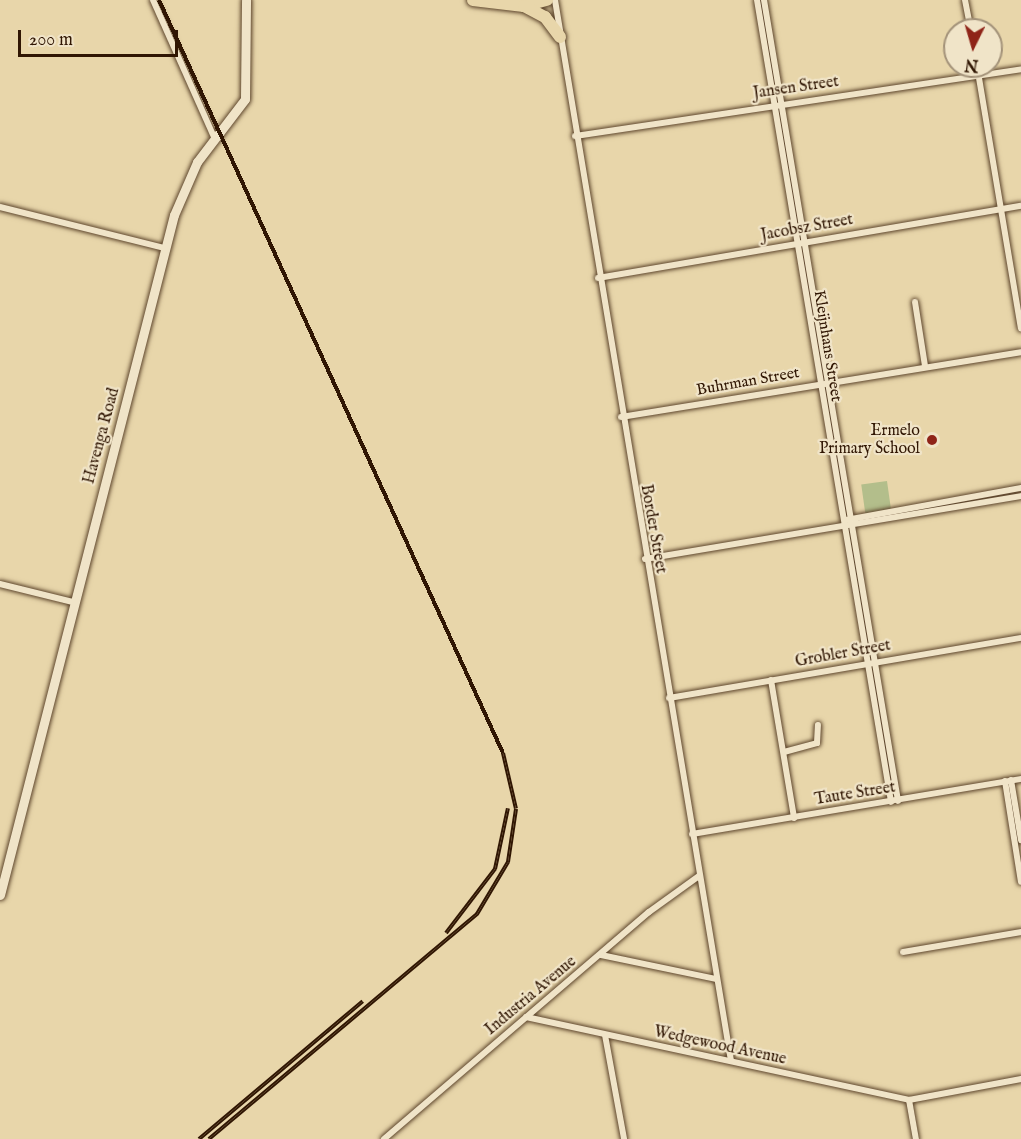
<!DOCTYPE html>
<style>
body{margin:0}
#map{position:relative;width:1021px;height:1139px;overflow:hidden;background:#e8d6aa;font-family:"IM FELL English",serif}
div>[style]{position:absolute}
.green>*{inset:0;background:#b3be8b;transform-origin:0 0}
.roads{filter:drop-shadow(0 0 2px #5e462d) drop-shadow(0 0 2px #5e462d)}
.street>*{height:6px;margin:-3px;padding:0 3px;transform-origin:3px;border-radius:3px;background:#f0e4c8}
.secondary>*{height:9px;margin:-4.5px;padding:0 4.5px;transform-origin:4.5px;border-radius:4.5px;background:#f0e4c8}
.highway>*{height:12px;margin:-6px;padding:0 6px;transform-origin:6px;border-radius:6px;background:#e8d6aa}
.rail>*{height:4px;margin-top:-2px;transform-origin:0;background:repeating-linear-gradient(90deg,#f0e4c8 0 4.5px,#301603 0 9px);box-sizing:border-box;border-block:2px solid #301603}
.dots>*{width:16px;height:16px;translate:-50% -50%;box-sizing:border-box;border:3px solid #f0e4c8;border-radius:50%}
span{translate:-50% -50%;white-space:nowrap;text-align:center;line-height:1.15;-webkit-text-stroke:4.5px #f0e4c8;paint-order:stroke}
.street-label{font-size:16px;color:#301603}
.poi-label{font-size:16px;color:#301603}
.right{translate:-100% -50%;text-align:right}
.north{position:absolute;left:943px;top:18px;width:60px;height:60px;box-sizing:border-box;background:#f0e4c8;border:2px solid #a39279;border-radius:50%;rotate:185deg;font-size:16px;font-weight:700;line-height:24px;text-align:center;color:#301603}
.north::after{content:'';display:block;margin:auto;width:21px;height:27px;background:#8f2418;clip-path:polygon(50% 0,100% 100%,50% 72%,0 100%)}
.scale{position:absolute;left:18px;top:30px;width:160px;height:27px;box-sizing:border-box;border:3px solid #301603;border-top:0;padding-left:8px;font-size:18px;line-height:21px;white-space:nowrap;color:#301603;-webkit-text-stroke:4px #f0e4c8;paint-order:stroke}
</style>
<div id="map">
<div class="green">
<i style="left:887px;top:481px;width:29px;height:26px;rotate:82deg"></i>
</div>
<div class="roads">
<div class="street">
<i style="left:153px;top:0;width:152px;rotate:66deg"></i>
<i style="left:555px;top:0;width:1075px;rotate:80.58deg"></i>
<i style="left:757px;top:0;width:813px;rotate:80.51deg"></i>
<i style="left:764px;top:0;width:812px;rotate:80.5deg"></i>
<i style="left:965px;top:0;width:31px;rotate:79deg"></i>
<i style="left:977px;top:66px;width:266px;rotate:80.5deg"></i>
<i style="left:575px;top:136px;width:451px;rotate:-8.5deg"></i>
<i style="left:0;top:207px;width:170px;rotate:14deg"></i>
<i style="left:598px;top:278px;width:429px;rotate:-9.7deg"></i>
<i style="left:915px;top:302px;width:65px;rotate:81.1deg"></i>
<i style="left:621px;top:417px;width:405px;rotate:-9.2deg"></i>
<i style="left:846px;top:520px;width:178px;rotate:-10.4deg"></i>
<i style="left:645px;top:559px;width:381px;rotate:-9.5deg"></i>
<i style="left:0;top:584px;width:75px;rotate:13.9deg"></i>
<i style="left:771px;top:680px;width:140px;rotate:80.5deg"></i>
<i style="left:669px;top:698px;width:357px;rotate:-9.7deg"></i>
<i style="left:784px;top:752px;width:34px;rotate:-15deg"></i>
<i style="left:817px;top:743px;width:18px;rotate:-87deg"></i>
<i style="left:1011px;top:780px;width:61px;rotate:80.5deg"></i>
<i style="left:1005px;top:781px;width:102px;rotate:81deg"></i>
<i style="left:692px;top:834px;width:334px;rotate:-9.5deg"></i>
<i style="left:903px;top:952px;width:120px;rotate:-9.6deg"></i>
<i style="left:601px;top:955px;width:117px;rotate:11.8deg"></i>
<i style="left:526px;top:1017px;width:392px;rotate:12.2deg"></i>
<i style="left:909px;top:1100px;width:114px;rotate:-10.6deg"></i>
<i style="left:605px;top:1035px;width:106px;rotate:79.6deg"></i>
<i style="left:909px;top:1100px;width:40px;rotate:80deg"></i>
<i style="left:384px;top:1139px;width:349px;rotate:-40.6deg"></i>
<i style="left:649px;top:912px;width:62px;rotate:-35.8deg"></i>
</div>
<div class="secondary">
<i style="left:0;top:895px;width:702px;rotate:-75.65deg"></i>
<i style="left:174px;top:215px;width:58px;rotate:-66.5deg"></i>
<i style="left:197px;top:162px;width:79px;rotate:-52.7deg"></i>
<i style="left:245px;top:99px;width:99px;rotate:-89.4deg"></i>
</div>
<div class="highway">
<i style="left:473px;top:0;width:51px;rotate:6.7deg"></i>
<i style="left:524px;top:6px;width:24px;rotate:-15deg"></i>
<i style="left:524px;top:6px;width:24px;rotate:28deg"></i>
<i style="left:545px;top:17px;width:25px;rotate:53deg"></i>
</div>
</div>
<div class="rail">
<i style="left:159px;top:0;width:828px;rotate:65.45deg"></i>
<i style="left:503px;top:753px;width:57px;rotate:76.9deg"></i>
<i style="left:516px;top:809px;width:54px;rotate:98.6deg"></i>
<i style="left:508px;top:862px;width:61px;rotate:120.8deg"></i>
<i style="left:477px;top:914px;width:350px;rotate:140deg"></i>
<i style="left:446px;top:933px;width:81px;rotate:-52.6deg"></i>
<i style="left:495px;top:869px;width:62px;rotate:-78deg"></i>
<i style="left:199px;top:1139px;width:214px;rotate:-40.1deg"></i>
</div>
<div class="dots">
<i style="left:932px;top:440px;background:#8f2418"></i>
</div>
<div class="street-label">
<span style="left:796px;top:88px;rotate:-8deg">Jansen Street</span>
<span style="left:807px;top:228px;rotate:-10deg">Jacobsz Street</span>
<span style="left:827px;top:346px;rotate:81deg">Kleijnhans Street</span>
<span style="left:748px;top:382px;rotate:-10deg">Buhrman Street</span>
<span style="left:102px;top:436px;rotate:-75deg">Havenga Road</span>
<span style="left:653px;top:529px;rotate:80deg">Border Street</span>
<span style="left:843px;top:654px;rotate:-10deg">Grobler Street</span>
<span style="left:855px;top:794px;rotate:-9deg">Taute Street</span>
<span style="left:531px;top:996px;rotate:-40deg">Industria Avenue</span>
<span style="left:720px;top:1046px;rotate:12deg">Wedgewood Avenue</span>
</div>
<div class="poi-label">
<span class="right" style="left:920px;top:440px">Ermelo<br>Primary School</span>
</div>
<div class="north">N</div>
<div class="scale">200 m</div>
</div>
